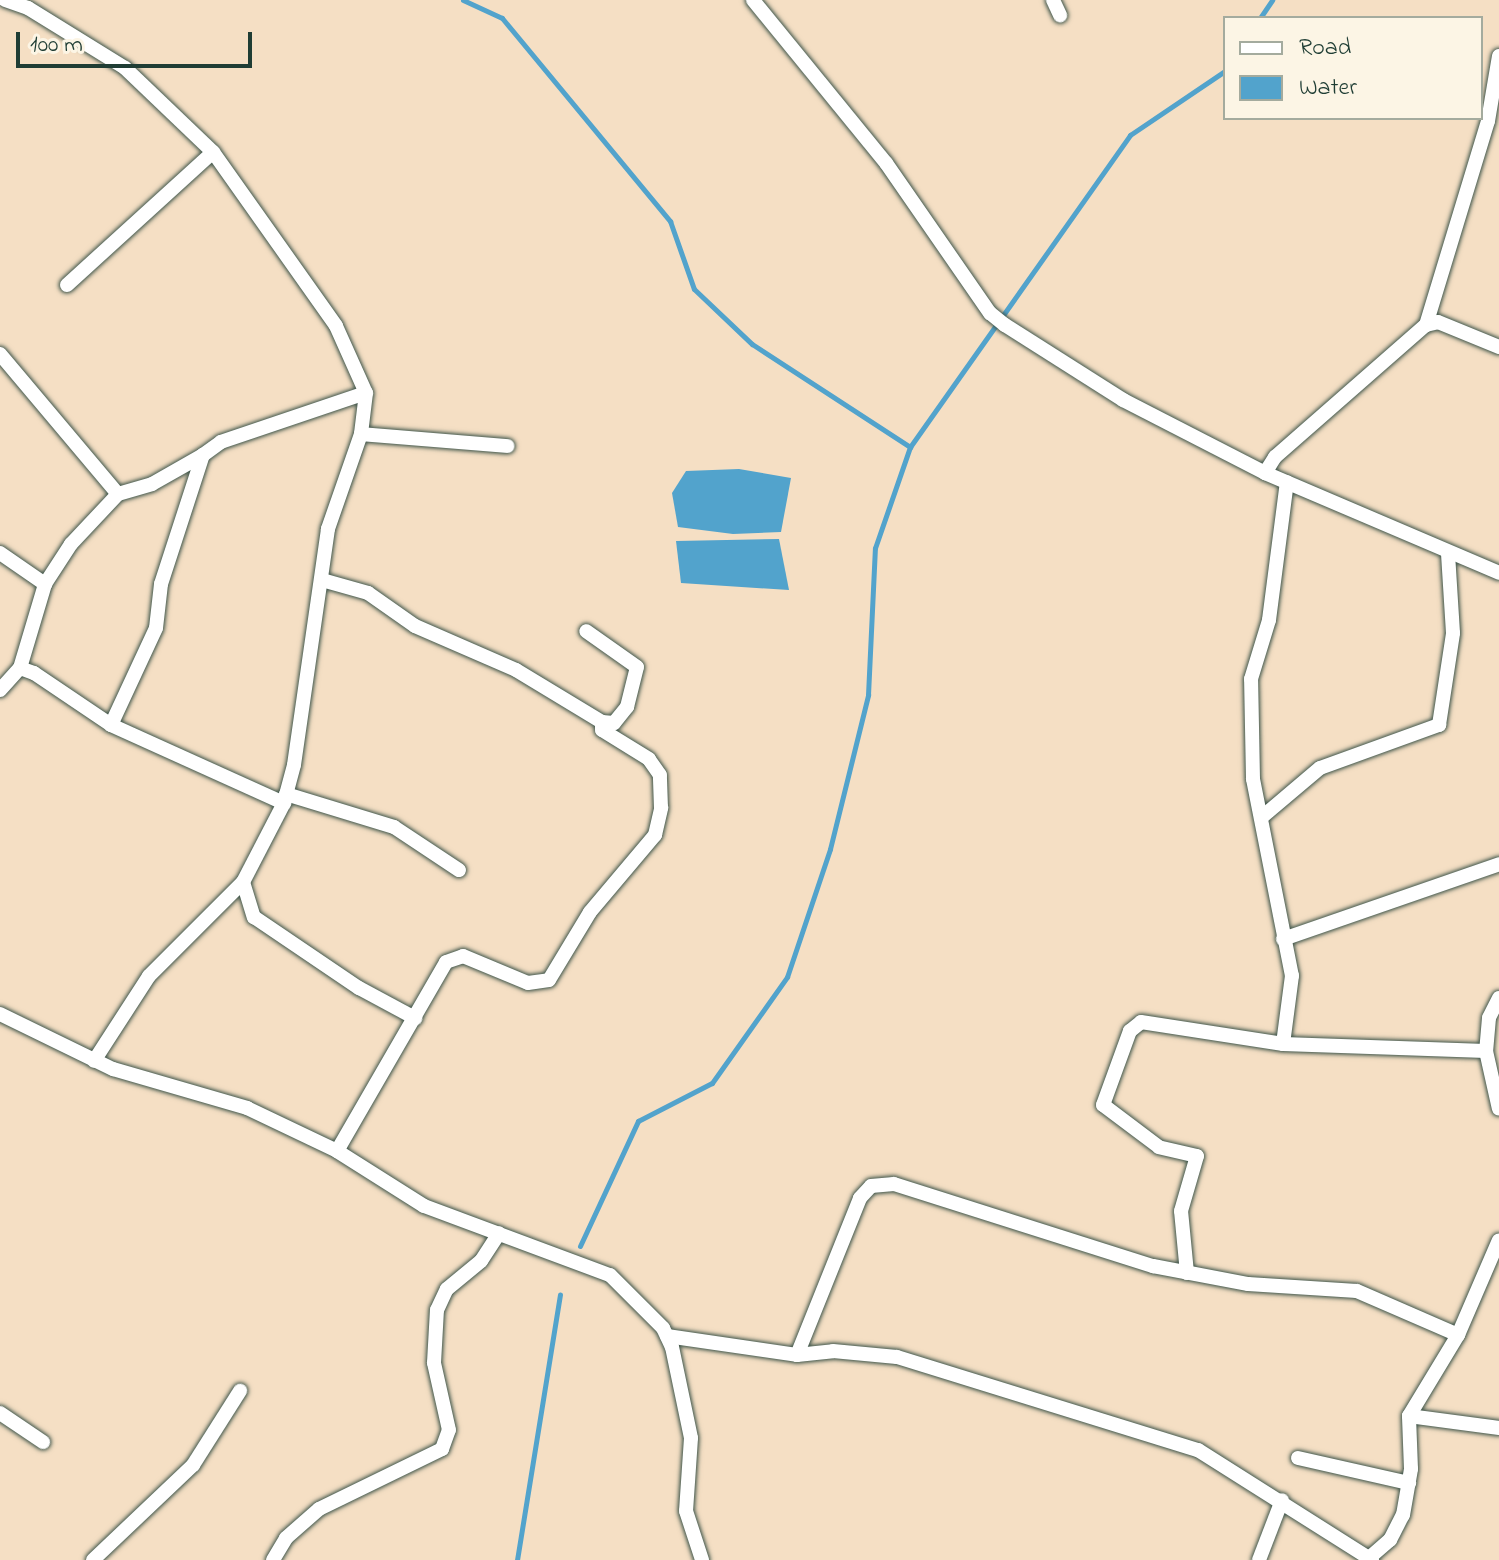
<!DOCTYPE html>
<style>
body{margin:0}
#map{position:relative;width:1499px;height:1560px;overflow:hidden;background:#f5dfc4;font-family:"Indie Flower",sans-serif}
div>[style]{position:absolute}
.water>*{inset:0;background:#52a3cc}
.stream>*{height:5px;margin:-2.5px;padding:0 2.5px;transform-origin:2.5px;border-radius:2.5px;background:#52a3cc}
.roads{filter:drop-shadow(0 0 2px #3f554a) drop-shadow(0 0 2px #3f554a)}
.minor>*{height:14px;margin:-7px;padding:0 7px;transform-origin:7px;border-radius:7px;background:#fff}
span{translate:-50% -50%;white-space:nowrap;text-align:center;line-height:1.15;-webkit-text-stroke:8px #fcf5e5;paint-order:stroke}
.legend{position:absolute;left:1223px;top:16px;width:260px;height:104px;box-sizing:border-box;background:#fcf5e5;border:2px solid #a4ab9e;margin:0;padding:10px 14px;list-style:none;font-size:24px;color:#1f3d34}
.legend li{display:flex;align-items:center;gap:16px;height:40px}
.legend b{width:40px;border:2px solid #a4ab9e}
.scale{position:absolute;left:16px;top:32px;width:236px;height:36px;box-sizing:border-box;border:4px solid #1f3d34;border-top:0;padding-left:10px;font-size:24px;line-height:28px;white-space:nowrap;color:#1f3d34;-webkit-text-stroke:6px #fcf5e5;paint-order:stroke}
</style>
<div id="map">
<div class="water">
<i style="clip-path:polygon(739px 469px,791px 478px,781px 532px,733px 534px,678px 527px,672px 493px,686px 471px)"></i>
<i style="clip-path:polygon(779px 539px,789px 590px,681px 583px,676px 541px)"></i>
</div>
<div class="stream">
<i style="left:463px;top:0;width:43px;rotate:24.8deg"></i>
<i style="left:502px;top:18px;width:264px;rotate:50.4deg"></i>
<i style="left:670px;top:221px;width:72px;rotate:70.6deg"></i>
<i style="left:694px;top:289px;width:80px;rotate:43.5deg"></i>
<i style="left:752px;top:344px;width:189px;rotate:33.1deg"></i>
<i style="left:1260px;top:18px;width:22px;rotate:-56deg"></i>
<i style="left:580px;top:1246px;width:138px;rotate:-65.1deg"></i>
<i style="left:638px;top:1121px;width:83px;rotate:-27.2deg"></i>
<i style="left:712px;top:1083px;width:130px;rotate:-54.7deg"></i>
<i style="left:787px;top:977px;width:135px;rotate:-71.4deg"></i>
<i style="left:830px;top:849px;width:159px;rotate:-76.1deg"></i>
<i style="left:868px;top:695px;width:147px;rotate:-87.3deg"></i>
<i style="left:875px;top:548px;width:107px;rotate:-70.9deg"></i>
<i style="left:910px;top:447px;width:382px;rotate:-54.8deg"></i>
<i style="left:1130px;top:135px;width:115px;rotate:-34deg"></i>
<i style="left:517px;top:1560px;width:269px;rotate:-80.8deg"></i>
</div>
<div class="roads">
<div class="minor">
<i style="left:5px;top:0;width:24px;rotate:19deg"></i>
<i style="left:28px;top:8px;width:114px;rotate:31.7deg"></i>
<i style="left:125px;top:68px;width:122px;rotate:43.7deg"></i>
<i style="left:213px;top:152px;width:213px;rotate:54.7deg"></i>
<i style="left:336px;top:326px;width:73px;rotate:65.9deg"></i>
<i style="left:366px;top:393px;width:41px;rotate:97deg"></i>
<i style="left:361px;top:434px;width:101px;rotate:109.2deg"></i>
<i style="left:328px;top:529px;width:238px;rotate:98.2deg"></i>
<i style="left:294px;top:765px;width:39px;rotate:105deg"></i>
<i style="left:284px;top:803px;width:89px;rotate:117.4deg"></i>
<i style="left:243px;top:882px;width:133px;rotate:135deg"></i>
<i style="left:149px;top:976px;width:101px;rotate:122.9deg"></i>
<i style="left:753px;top:0;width:210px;rotate:50.8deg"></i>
<i style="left:886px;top:163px;width:183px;rotate:55.3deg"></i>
<i style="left:990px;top:313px;width:19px;rotate:39deg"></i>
<i style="left:1005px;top:325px;width:140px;rotate:32.4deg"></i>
<i style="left:1123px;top:400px;width:160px;rotate:27.2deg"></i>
<i style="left:1265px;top:473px;width:254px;rotate:23.1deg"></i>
<i style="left:1053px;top:0;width:17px;rotate:65deg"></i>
<i style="left:67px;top:285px;width:197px;rotate:-42.3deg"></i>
<i style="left:1426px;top:325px;width:12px;rotate:-14deg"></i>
<i style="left:1438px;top:322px;width:66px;rotate:22.3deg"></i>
<i style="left:0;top:354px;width:183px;rotate:49.9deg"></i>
<i style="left:118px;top:494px;width:35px;rotate:-16deg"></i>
<i style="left:152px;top:484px;width:59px;rotate:-29.6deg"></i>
<i style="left:361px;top:434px;width:147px;rotate:4.7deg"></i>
<i style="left:1265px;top:473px;width:19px;rotate:-58deg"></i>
<i style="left:1275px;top:457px;width:201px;rotate:-41.2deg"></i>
<i style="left:1426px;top:325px;width:213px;rotate:-73.1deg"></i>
<i style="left:1488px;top:121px;width:66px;rotate:-80.4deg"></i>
<i style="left:0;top:553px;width:55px;rotate:34.6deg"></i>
<i style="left:322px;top:580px;width:48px;rotate:15.8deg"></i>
<i style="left:368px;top:593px;width:57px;rotate:35.1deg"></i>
<i style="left:415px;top:626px;width:110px;rotate:23.5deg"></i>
<i style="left:516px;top:670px;width:100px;rotate:31.2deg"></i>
<i style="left:602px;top:722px;width:12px;rotate:5deg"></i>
<i style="left:614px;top:723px;width:21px;rotate:-51deg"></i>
<i style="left:627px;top:707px;width:41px;rotate:-76deg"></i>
<i style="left:637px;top:667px;width:62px;rotate:-144.8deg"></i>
<i style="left:20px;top:668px;width:88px;rotate:-73.4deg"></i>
<i style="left:45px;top:584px;width:48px;rotate:-57deg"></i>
<i style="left:71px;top:544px;width:69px;rotate:-46.8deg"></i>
<i style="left:0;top:690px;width:30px;rotate:-48deg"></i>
<i style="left:20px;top:668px;width:15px;rotate:20deg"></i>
<i style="left:34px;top:673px;width:93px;rotate:34deg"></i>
<i style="left:111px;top:725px;width:190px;rotate:24.3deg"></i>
<i style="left:111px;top:725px;width:107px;rotate:-65.1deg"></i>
<i style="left:156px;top:628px;width:44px;rotate:-83.5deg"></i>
<i style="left:161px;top:584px;width:136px;rotate:-72deg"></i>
<i style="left:203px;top:455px;width:22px;rotate:-36deg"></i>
<i style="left:221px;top:442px;width:153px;rotate:-18.7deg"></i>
<i style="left:286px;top:794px;width:113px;rotate:17deg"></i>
<i style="left:394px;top:827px;width:78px;rotate:33.5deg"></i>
<i style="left:1262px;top:817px;width:76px;rotate:-40.2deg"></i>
<i style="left:1320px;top:768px;width:127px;rotate:-19.9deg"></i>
<i style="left:1439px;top:725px;width:93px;rotate:-81.3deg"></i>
<i style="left:1453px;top:633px;width:80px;rotate:-93.6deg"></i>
<i style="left:243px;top:882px;width:37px;rotate:73deg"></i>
<i style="left:254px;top:917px;width:127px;rotate:34.1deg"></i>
<i style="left:359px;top:988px;width:64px;rotate:28.2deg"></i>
<i style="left:1283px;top:939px;width:229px;rotate:-19.1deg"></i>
<i style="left:1499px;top:998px;width:22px;rotate:117deg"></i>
<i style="left:1489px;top:1018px;width:33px;rotate:95deg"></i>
<i style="left:1486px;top:1051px;width:59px;rotate:77.4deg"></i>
<i style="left:0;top:1014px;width:126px;rotate:26deg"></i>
<i style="left:113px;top:1069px;width:140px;rotate:16.2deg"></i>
<i style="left:247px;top:1108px;width:100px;rotate:25.5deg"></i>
<i style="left:337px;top:1151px;width:103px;rotate:32.3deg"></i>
<i style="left:424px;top:1206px;width:198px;rotate:20.4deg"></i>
<i style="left:610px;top:1275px;width:75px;rotate:45deg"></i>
<i style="left:663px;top:1328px;width:21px;rotate:65deg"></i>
<i style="left:672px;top:1347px;width:93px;rotate:78.2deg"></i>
<i style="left:691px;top:1438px;width:73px;rotate:93.9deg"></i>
<i style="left:686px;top:1511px;width:52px;rotate:71.9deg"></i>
<i style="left:1283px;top:1044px;width:69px;rotate:-82.5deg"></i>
<i style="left:1292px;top:976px;width:201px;rotate:-101.2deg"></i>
<i style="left:1253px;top:779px;width:100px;rotate:-91.1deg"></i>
<i style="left:1251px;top:679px;width:62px;rotate:-73deg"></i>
<i style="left:1269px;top:620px;width:139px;rotate:-82.6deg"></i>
<i style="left:337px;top:1151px;width:218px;rotate:-60deg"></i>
<i style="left:446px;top:962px;width:18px;rotate:-19deg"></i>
<i style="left:463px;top:956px;width:70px;rotate:22.6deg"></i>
<i style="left:528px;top:983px;width:21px;rotate:-8deg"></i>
<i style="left:549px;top:980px;width:79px;rotate:-58.9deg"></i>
<i style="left:590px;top:912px;width:101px;rotate:-49.8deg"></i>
<i style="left:655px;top:835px;width:28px;rotate:-77deg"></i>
<i style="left:661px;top:808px;width:33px;rotate:-92deg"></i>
<i style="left:660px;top:775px;width:19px;rotate:-125deg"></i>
<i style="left:649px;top:759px;width:55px;rotate:-148.3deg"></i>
<i style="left:602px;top:730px;width:8px;rotate:-90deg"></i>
<i style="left:1187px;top:1273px;width:62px;rotate:-95.5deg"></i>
<i style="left:1181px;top:1211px;width:57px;rotate:-73.8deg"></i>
<i style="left:1197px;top:1156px;width:39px;rotate:-167deg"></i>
<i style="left:1159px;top:1147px;width:70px;rotate:-143.1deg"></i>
<i style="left:1103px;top:1105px;width:79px;rotate:-70deg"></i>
<i style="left:1130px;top:1031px;width:14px;rotate:-39deg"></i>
<i style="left:1141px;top:1022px;width:144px;rotate:8.8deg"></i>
<i style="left:1283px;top:1044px;width:203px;rotate:2deg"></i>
<i style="left:667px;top:1336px;width:131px;rotate:8.3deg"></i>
<i style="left:797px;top:1355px;width:36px;rotate:-6deg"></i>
<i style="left:833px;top:1351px;width:64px;rotate:5.4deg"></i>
<i style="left:897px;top:1357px;width:315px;rotate:17.2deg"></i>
<i style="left:1198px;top:1450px;width:206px;rotate:32.3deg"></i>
<i style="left:797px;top:1355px;width:169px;rotate:-68.1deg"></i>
<i style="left:860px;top:1198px;width:16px;rotate:-47deg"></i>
<i style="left:871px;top:1186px;width:23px;rotate:-5deg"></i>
<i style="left:894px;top:1184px;width:272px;rotate:17.6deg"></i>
<i style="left:1153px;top:1266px;width:97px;rotate:10.7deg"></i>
<i style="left:1248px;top:1284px;width:109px;rotate:3.7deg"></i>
<i style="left:1357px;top:1291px;width:110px;rotate:23.5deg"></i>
<i style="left:0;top:1413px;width:52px;rotate:34deg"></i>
<i style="left:1409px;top:1416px;width:91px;rotate:7.6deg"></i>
<i style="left:1298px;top:1458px;width:114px;rotate:12.7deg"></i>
<i style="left:1369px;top:1558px;width:28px;rotate:-41deg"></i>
<i style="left:1390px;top:1540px;width:28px;rotate:-63deg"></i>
<i style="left:1403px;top:1515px;width:47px;rotate:-80.1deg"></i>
<i style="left:1411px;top:1469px;width:53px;rotate:-92.2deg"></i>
<i style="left:1409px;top:1416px;width:95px;rotate:-58.8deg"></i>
<i style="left:1458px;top:1335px;width:103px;rotate:-66.7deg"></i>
<i style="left:93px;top:1560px;width:138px;rotate:-43.5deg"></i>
<i style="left:193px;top:1465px;width:88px;rotate:-57.6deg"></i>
<i style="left:273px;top:1560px;width:26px;rotate:-59deg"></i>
<i style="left:286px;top:1538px;width:44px;rotate:-41.3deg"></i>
<i style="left:319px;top:1509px;width:137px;rotate:-26deg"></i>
<i style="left:442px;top:1449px;width:20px;rotate:-70deg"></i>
<i style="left:449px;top:1430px;width:69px;rotate:-102.6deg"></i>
<i style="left:434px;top:1363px;width:53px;rotate:-86.8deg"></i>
<i style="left:437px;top:1310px;width:23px;rotate:-65deg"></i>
<i style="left:447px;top:1289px;width:44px;rotate:-39.5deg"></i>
<i style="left:481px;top:1261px;width:33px;rotate:-57deg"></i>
<i style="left:1259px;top:1560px;width:64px;rotate:-69deg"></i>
</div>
</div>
<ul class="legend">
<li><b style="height:10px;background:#fff"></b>Road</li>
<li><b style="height:22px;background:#52a3cc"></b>Water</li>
</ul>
<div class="scale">100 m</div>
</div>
